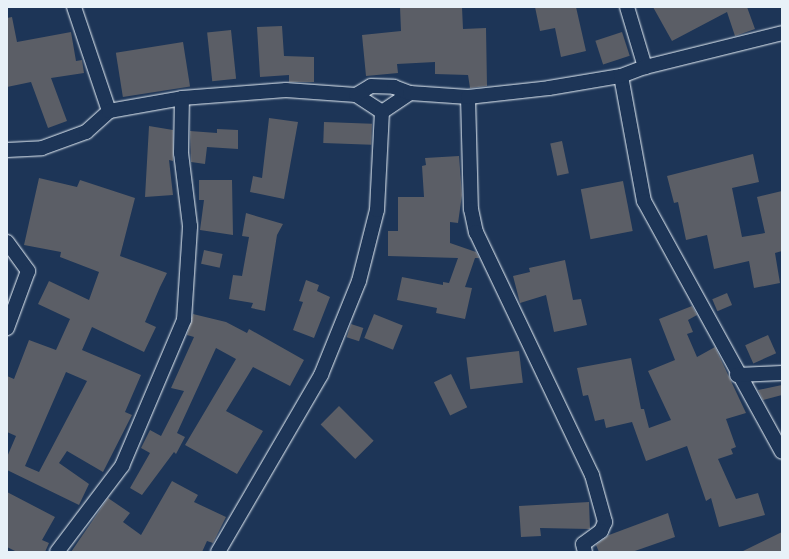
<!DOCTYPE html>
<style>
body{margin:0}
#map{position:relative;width:789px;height:559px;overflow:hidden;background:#1d3557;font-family:"Architects Daughter",sans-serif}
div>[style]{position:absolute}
.building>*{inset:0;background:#5b5e66;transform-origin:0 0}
.roads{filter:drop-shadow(0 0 1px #e8f1f8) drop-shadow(0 0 1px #e8f1f8)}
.minor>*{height:14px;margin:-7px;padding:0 7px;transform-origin:7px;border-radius:7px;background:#1d3557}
span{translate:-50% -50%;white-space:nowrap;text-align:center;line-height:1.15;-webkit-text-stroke:4px #1d3557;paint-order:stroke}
.frame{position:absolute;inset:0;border:8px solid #e8f1f8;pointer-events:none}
</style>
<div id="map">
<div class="building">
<i style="clip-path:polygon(400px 7px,462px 7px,463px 29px,486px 28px,487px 86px,470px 88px,468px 75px,435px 74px,435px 62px,397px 64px,398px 73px,366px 76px,362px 35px,401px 31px)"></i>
<i style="clip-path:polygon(535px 7px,576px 7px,586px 51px,561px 57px,555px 28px,540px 31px)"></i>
<i style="clip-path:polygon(653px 7px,747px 7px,755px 29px,735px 36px,727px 12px,672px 41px)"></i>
<i style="clip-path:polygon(12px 17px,17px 42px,71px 32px,76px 61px,82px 60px,84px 73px,51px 78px,67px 121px,48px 128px,31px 82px,7px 87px,7px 18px)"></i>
<i style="clip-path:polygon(282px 26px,284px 56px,314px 57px,314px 82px,289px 82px,289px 75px,260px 77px,257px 27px)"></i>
<i style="left:231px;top:30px;width:49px;height:24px;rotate:84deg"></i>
<i style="left:622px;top:32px;width:25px;height:28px;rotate:72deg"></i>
<i style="left:183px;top:42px;width:45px;height:68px;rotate:81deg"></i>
<i style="clip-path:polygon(269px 118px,298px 122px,284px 199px,250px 192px,253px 176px,262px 178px)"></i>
<i style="left:324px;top:122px;width:48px;height:21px;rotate:2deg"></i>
<i style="clip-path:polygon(149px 126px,173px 130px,173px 161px,169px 160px,173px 195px,145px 197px)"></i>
<i style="clip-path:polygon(217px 129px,238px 130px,238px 149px,207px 147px,205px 164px,191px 162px,190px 131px,217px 133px)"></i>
<i style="left:562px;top:141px;width:33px;height:12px;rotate:78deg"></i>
<i style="clip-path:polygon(753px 154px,759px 182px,732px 188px,742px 237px,765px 233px,757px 197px,782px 191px,782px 251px,775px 253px,780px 283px,754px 288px,749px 261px,714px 269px,707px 235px,686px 240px,678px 202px,674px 203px,667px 176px)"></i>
<i style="clip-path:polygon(459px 156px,462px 195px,458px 223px,450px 222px,450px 243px,476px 252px,479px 258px,475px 258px,465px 287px,472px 288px,465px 319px,436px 313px,437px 308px,397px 300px,402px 277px,443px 285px,443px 282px,449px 283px,458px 258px,388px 256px,388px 231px,398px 231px,398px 197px,424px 197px,422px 166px,426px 165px,425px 158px)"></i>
<i style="clip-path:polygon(evenodd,39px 178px,77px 187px,80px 180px,135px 198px,120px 256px,167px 273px,160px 287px,157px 286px,160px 287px,145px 322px,156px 327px,144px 352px,92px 327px,82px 350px,141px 375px,125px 412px,132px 415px,103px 472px,67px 451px,59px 463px,89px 484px,79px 505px,7px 470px,7px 457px,16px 436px,7px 432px,7px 376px,14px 379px,29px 340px,56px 350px,70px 319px,38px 304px,49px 281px,89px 300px,99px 272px,60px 257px,61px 252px,24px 245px,39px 178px,66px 372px,87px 381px,39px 472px,25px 466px,66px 372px)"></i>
<i style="clip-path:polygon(199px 180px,232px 180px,233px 235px,200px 230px,204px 200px,199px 200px)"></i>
<i style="left:623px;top:181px;width:51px;height:43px;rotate:79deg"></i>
<i style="clip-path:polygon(246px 213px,283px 224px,277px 235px,265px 311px,251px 308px,253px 303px,229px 299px,233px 275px,242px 276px,249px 237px,242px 236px)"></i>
<i style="left:204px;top:250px;width:19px;height:14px;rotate:12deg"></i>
<i style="clip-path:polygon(565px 260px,573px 300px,581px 299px,587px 325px,554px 332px,546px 295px,520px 303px,513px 276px,530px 272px,529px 268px)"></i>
<i style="clip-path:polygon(306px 280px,319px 285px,317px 291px,330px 297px,314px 338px,293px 330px,303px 302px,299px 301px)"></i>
<i style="left:727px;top:293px;width:13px;height:16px;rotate:67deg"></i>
<i style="clip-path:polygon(692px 306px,697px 315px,688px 320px,693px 332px,687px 334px,697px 357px,715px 347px,746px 413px,726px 419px,736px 447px,731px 449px,733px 454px,718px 459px,736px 499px,758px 493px,765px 515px,719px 527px,711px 498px,706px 501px,687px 446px,646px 461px,632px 422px,606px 428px,604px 419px,595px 421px,588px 395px,583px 396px,577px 368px,631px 358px,641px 409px,644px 409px,649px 428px,671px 420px,648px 371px,675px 360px,659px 319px)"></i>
<i style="clip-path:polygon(193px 314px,226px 322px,247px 333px,249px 329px,304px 360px,290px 386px,253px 367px,226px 411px,263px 431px,237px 474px,185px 445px,236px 359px,216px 348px,177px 433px,185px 437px,176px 454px,174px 452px,142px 495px,130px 488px,150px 453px,141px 448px,150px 430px,161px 436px,184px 391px,171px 388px,194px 337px,187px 335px)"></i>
<i style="left:374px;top:314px;width:31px;height:26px;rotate:22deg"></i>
<i style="left:351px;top:324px;width:13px;height:14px;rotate:18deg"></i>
<i style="left:768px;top:335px;width:20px;height:25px;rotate:66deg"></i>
<i style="left:519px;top:351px;width:32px;height:53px;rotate:83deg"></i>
<i style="left:451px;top:374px;width:37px;height:19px;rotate:64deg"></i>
<i style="clip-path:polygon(782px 385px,782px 395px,763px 400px,758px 390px)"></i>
<i style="left:339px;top:406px;width:49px;height:26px;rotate:45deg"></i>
<i style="clip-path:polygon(172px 481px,198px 495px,194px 502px,226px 517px,213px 543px,207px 541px,202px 552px,71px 552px,108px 498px,130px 513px,123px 522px,141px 535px)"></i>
<i style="clip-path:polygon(7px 492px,55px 517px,42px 540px,49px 543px,45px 552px,17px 552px,7px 547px)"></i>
<i style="clip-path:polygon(589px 502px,590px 529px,540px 528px,541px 536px,521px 537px,519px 506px)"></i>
<i style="clip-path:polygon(668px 513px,675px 537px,632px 552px,599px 552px,596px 545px,609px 535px)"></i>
<i style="clip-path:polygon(782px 532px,782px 552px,741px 552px)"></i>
</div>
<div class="roads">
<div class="minor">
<i style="left:74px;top:7px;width:110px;rotate:71.4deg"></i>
<i style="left:627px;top:7px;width:63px;rotate:73.3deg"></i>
<i style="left:621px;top:76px;width:127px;rotate:79.6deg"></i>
<i style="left:644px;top:201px;width:286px;rotate:61.2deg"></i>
<i style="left:356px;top:95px;width:31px;rotate:33deg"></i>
<i style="left:382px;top:112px;width:34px;rotate:-34deg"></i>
<i style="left:468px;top:97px;width:112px;rotate:88.5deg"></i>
<i style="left:471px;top:209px;width:24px;rotate:78deg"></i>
<i style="left:476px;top:232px;width:269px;rotate:64.5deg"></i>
<i style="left:592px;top:475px;width:49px;rotate:74.5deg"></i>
<i style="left:605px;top:522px;width:10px;rotate:114deg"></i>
<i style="left:601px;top:531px;width:22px;rotate:144deg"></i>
<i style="left:583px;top:544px;width:8px;rotate:76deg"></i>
<i style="left:7px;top:150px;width:35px;rotate:-3deg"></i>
<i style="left:42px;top:148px;width:47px;rotate:-20deg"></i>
<i style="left:86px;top:132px;width:31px;rotate:-42deg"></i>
<i style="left:109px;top:111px;width:74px;rotate:-10.1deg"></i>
<i style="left:182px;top:98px;width:104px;rotate:-4.4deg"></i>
<i style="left:286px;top:90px;width:70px;rotate:4.1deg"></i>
<i style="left:356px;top:95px;width:17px;rotate:-31deg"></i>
<i style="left:371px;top:86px;width:23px;rotate:2deg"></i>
<i style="left:394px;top:87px;width:17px;rotate:21deg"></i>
<i style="left:410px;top:93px;width:58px;rotate:3.9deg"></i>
<i style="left:468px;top:97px;width:81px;rotate:-6.3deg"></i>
<i style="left:549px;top:88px;width:73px;rotate:-9.5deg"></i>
<i style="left:621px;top:76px;width:26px;rotate:-21deg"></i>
<i style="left:645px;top:67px;width:141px;rotate:-13.9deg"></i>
<i style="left:7px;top:242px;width:36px;rotate:54deg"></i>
<i style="left:28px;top:271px;width:61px;rotate:110.2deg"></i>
<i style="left:737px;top:375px;width:45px;rotate:-2.5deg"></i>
<i style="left:57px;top:552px;width:108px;rotate:-52.9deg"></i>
<i style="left:122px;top:466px;width:159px;rotate:-67deg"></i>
<i style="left:184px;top:320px;width:94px;rotate:-86.3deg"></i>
<i style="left:190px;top:226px;width:74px;rotate:-97deg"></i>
<i style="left:181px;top:153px;width:55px;rotate:-89deg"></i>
<i style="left:218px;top:552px;width:205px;rotate:-59.8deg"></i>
<i style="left:321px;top:375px;width:101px;rotate:-68deg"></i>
<i style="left:359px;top:281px;width:73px;rotate:-75.8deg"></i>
<i style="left:377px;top:210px;width:98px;rotate:-87.1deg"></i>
</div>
</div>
<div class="frame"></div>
</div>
